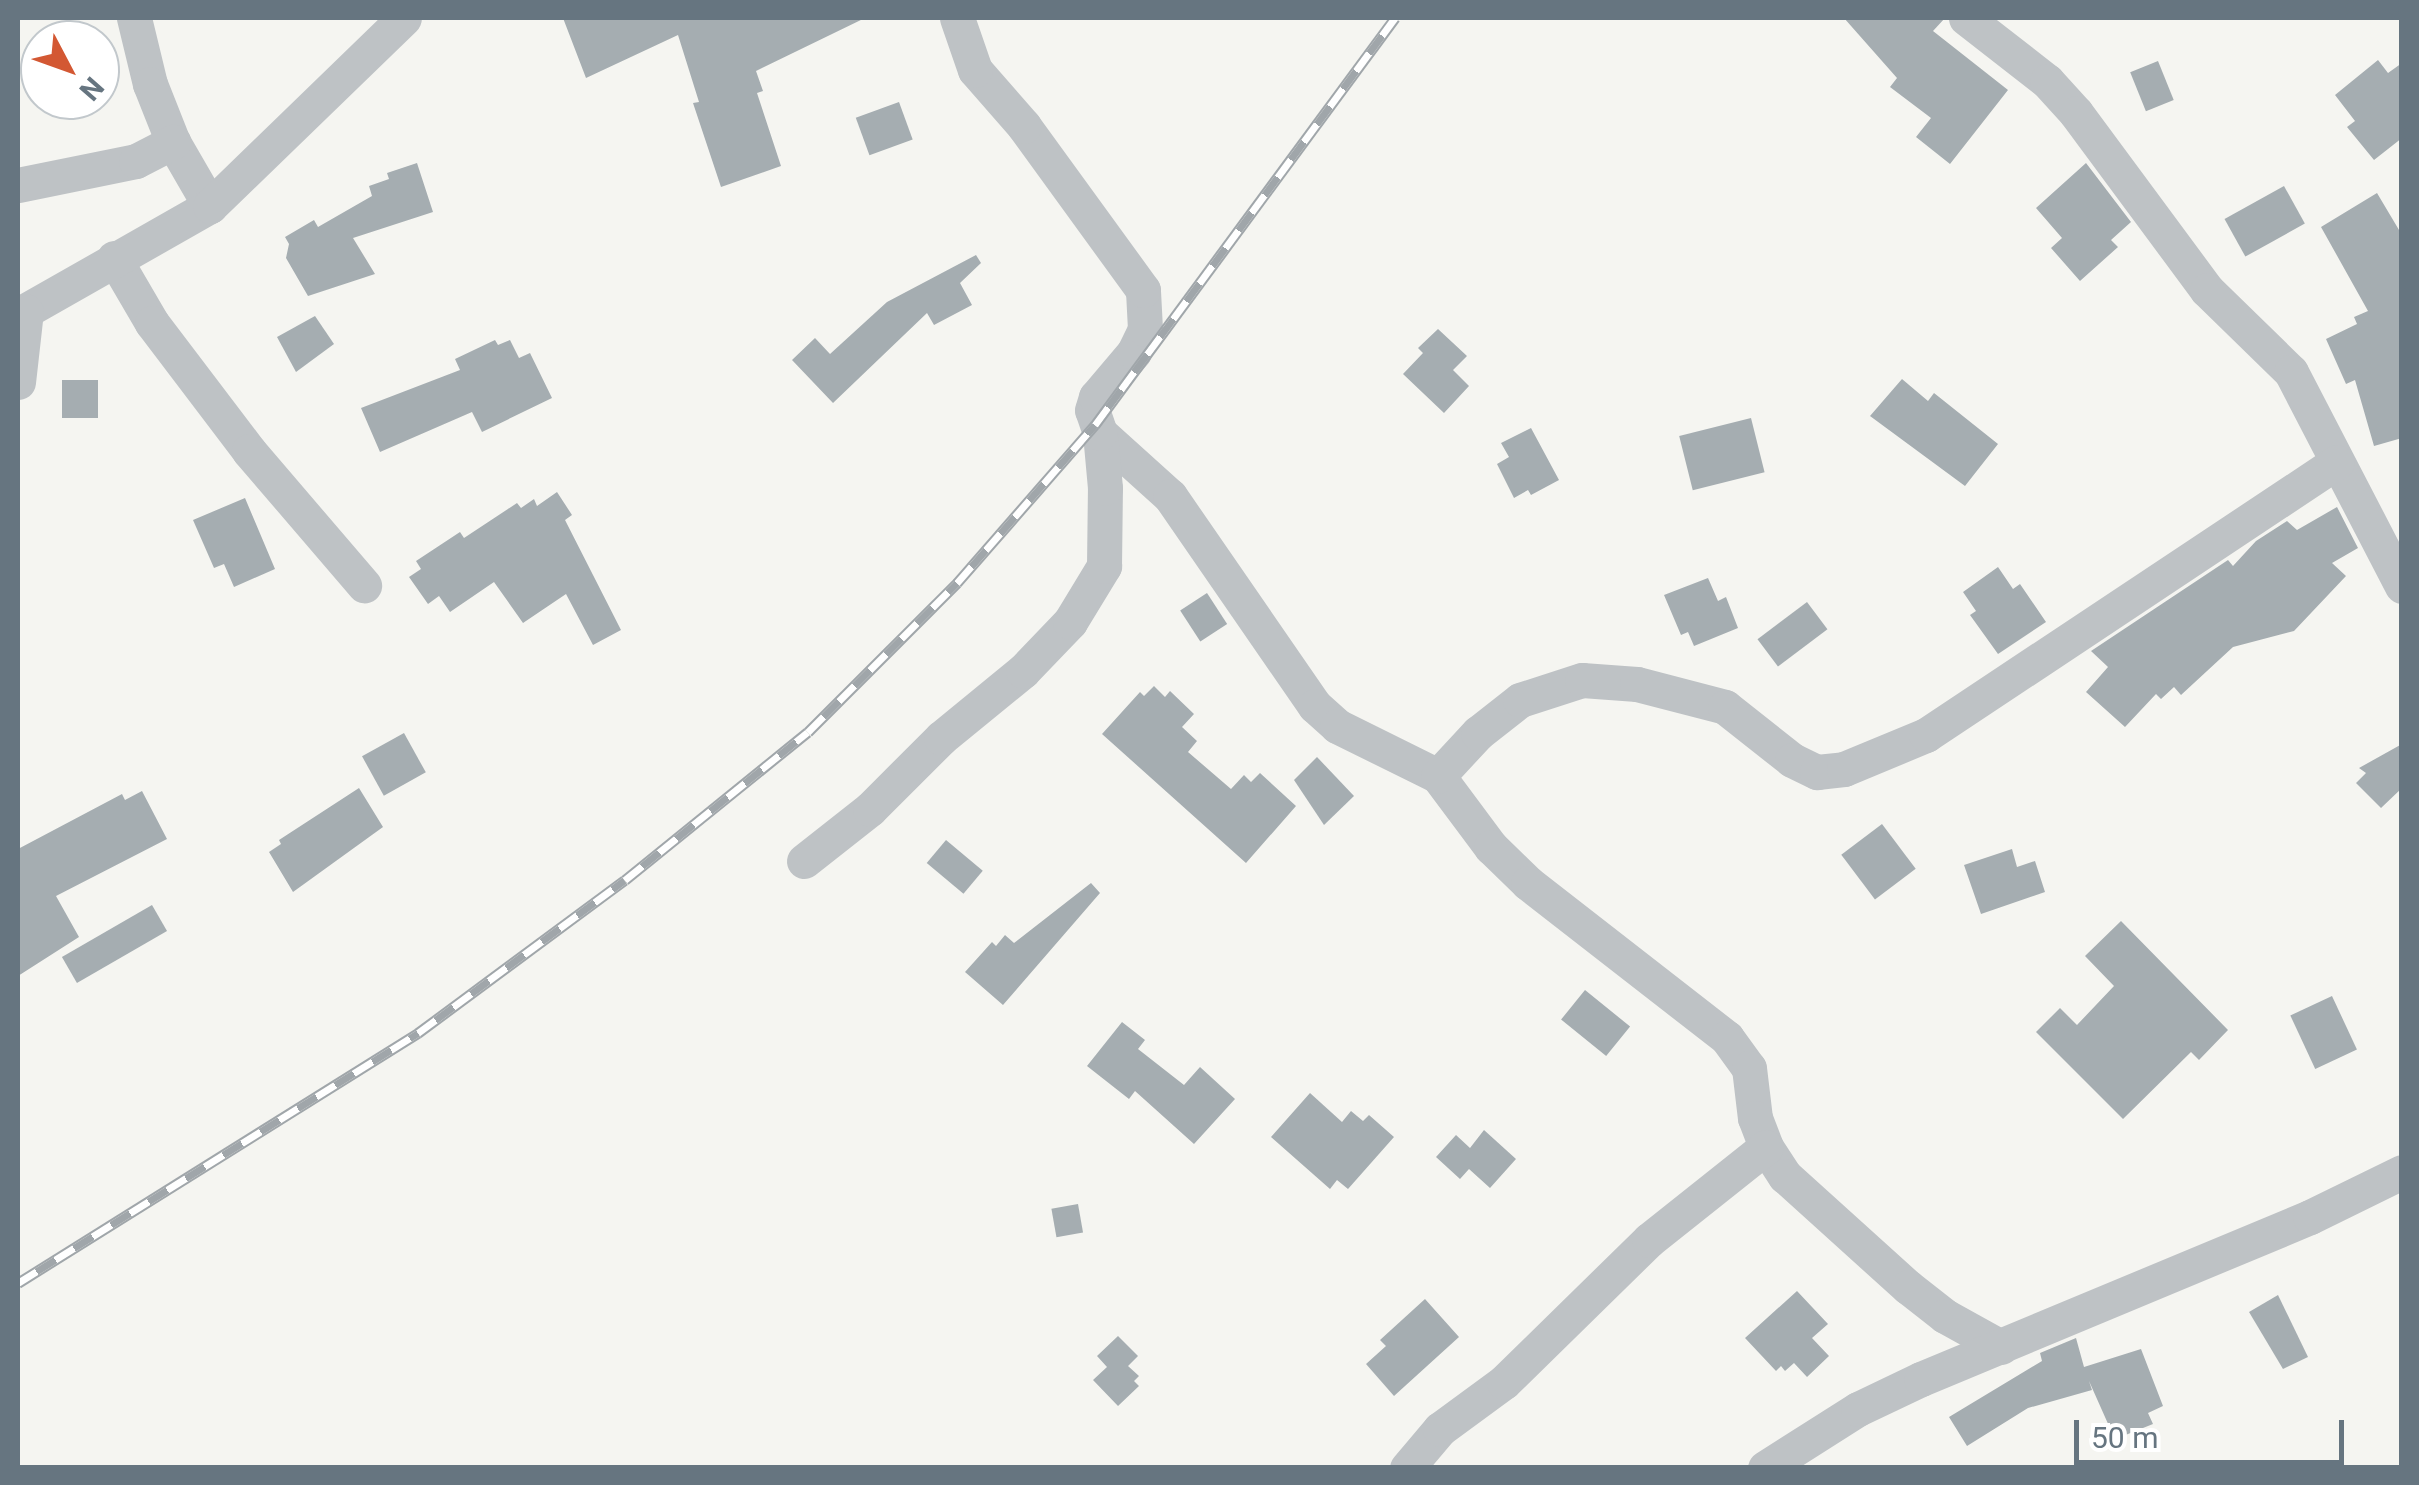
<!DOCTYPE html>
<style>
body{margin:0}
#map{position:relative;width:2419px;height:1485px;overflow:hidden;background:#f5f5f1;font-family:Roboto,sans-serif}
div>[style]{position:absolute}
.building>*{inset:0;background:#a5adb1;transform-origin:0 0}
.street>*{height:35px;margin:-17.5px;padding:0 17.5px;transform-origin:17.5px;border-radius:17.5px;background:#bec2c5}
.rail>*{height:11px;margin-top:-5.5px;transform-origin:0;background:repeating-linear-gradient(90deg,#fff 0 22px,#a0a6aa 0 44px);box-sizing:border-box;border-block:2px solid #a0a6aa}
span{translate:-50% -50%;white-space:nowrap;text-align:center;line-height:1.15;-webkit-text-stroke:10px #fff;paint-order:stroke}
.frame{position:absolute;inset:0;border:20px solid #667580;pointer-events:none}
.north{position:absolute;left:20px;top:20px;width:100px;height:100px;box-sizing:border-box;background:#fff;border:2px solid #c2c8cc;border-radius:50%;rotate:131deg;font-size:28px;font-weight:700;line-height:40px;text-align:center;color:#667580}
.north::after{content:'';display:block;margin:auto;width:35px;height:45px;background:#d35833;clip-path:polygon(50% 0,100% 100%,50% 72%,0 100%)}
.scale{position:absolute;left:2074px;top:1420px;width:270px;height:45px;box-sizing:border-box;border:5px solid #667580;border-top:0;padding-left:12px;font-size:30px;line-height:35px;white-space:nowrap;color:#667580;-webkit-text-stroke:8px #fff;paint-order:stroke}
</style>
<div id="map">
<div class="building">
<i style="clip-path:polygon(563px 18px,865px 18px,756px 71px,763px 91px,757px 93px,781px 166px,721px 187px,693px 103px,699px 102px,678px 35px,586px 78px)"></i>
<i style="clip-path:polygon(1844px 18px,1945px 18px,1933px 31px,2008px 90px,1950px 164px,1916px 137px,1931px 118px,1890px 87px,1897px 78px)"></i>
<i style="clip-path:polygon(2378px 60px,2388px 73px,2402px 63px,2402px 138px,2374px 160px,2347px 127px,2355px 121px,2335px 95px)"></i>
<i style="left:2158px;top:61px;width:42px;height:30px;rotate:68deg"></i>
<i style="left:899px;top:102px;width:40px;height:46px;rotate:70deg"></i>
<i style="clip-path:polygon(417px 163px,433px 212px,353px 238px,375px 274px,308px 296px,286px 258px,289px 244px,285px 237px,314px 220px,318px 227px,372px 196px,369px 186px,389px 179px,387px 173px)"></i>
<i style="clip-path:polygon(2086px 163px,2131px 222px,2111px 240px,2118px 247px,2080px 281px,2051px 248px,2062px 238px,2036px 208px)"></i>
<i style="left:2284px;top:186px;width:43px;height:68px;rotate:61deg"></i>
<i style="clip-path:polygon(2377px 193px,2402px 235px,2402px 438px,2374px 446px,2355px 380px,2346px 384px,2326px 339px,2357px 324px,2354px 317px,2368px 311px,2321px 227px)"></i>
<i style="clip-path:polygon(976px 255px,981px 263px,960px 283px,972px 305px,934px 325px,927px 313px,833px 403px,792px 360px,815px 338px,830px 354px,887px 302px)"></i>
<i style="clip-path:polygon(315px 316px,334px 344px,296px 372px,277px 337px)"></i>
<i style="clip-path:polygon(1438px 329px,1467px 356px,1453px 370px,1469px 386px,1444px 413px,1403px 374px,1423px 353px,1418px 348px)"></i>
<i style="clip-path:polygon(495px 340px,498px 345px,510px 340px,519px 358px,530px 353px,552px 398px,482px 432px,472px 412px,380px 452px,361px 408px,460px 370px,455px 359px)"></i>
<i style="clip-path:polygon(1902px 379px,1928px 401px,1934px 393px,1998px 444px,1965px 486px,1870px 416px)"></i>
<i style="left:62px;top:380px;width:36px;height:38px"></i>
<i style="left:1751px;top:418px;width:56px;height:74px;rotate:76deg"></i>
<i style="clip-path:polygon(1531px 428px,1559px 480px,1531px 495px,1528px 490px,1514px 498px,1497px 464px,1509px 457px,1501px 443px)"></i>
<i style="clip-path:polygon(557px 492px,572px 515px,565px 520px,621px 630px,593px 645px,566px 594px,523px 623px,494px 582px,450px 612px,439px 596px,428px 604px,409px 577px,421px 569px,416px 561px,460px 532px,464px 538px,517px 503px,521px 508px,534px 499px,537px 506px)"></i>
<i style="clip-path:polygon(245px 498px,275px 569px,234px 587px,224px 564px,214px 568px,193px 520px)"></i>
<i style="clip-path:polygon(2337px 507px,2358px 548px,2332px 563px,2346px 576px,2294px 631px,2233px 647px,2181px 695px,2174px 687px,2161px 699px,2156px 694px,2125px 727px,2086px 692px,2108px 667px,2091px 651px,2228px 560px,2233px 566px,2256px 541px,2287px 521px,2297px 530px)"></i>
<i style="clip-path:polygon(1998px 567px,2013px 589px,2020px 584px,2046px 622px,1998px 654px,1970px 615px,1976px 611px,1963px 592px)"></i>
<i style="clip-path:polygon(1708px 578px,1718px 601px,1726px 597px,1738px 628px,1694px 646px,1688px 632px,1681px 635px,1664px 595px)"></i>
<i style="left:1207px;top:593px;width:37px;height:32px;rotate:57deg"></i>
<i style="left:1807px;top:602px;width:34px;height:62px;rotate:53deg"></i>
<i style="clip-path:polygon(1154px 686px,1165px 697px,1170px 691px,1194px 714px,1182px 727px,1197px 741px,1188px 752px,1231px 789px,1244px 775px,1251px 782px,1260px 773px,1296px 806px,1246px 863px,1102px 734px,1140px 692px,1144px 696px)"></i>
<i style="left:404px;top:733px;width:45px;height:48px;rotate:61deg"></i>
<i style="clip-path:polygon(2402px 744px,2402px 788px,2381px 808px,2356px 783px,2366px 773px,2359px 768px)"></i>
<i style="clip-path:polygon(1317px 757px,1354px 796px,1324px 825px,1294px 780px)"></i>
<i style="clip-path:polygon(359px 788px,383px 827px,293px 892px,269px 852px,281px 844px,279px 840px)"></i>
<i style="clip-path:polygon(142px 791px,167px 839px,56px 896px,79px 937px,18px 976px,18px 849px,122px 794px,125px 800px)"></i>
<i style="left:1882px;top:824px;width:56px;height:51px;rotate:53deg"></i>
<i style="left:946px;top:840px;width:48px;height:30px;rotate:40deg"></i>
<i style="clip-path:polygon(2012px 849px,2017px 867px,2035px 861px,2045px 892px,1981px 914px,1964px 865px)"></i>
<i style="clip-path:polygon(1091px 883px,1100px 893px,1003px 1005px,965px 972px,992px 942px,996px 946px,1005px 935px,1014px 943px)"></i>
<i style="left:152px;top:905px;width:30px;height:104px;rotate:60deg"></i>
<i style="clip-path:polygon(2121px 921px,2228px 1030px,2199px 1060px,2191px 1052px,2123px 1119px,2036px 1032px,2060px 1008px,2077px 1025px,2114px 986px,2085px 956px)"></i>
<i style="left:1585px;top:990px;width:58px;height:38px;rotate:39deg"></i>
<i style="left:2332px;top:996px;width:59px;height:46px;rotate:65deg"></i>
<i style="clip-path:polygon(1122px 1022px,1145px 1040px,1138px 1049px,1184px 1085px,1200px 1067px,1235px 1099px,1194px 1144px,1135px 1091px,1129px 1099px,1087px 1066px)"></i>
<i style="clip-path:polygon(1310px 1093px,1342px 1122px,1351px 1111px,1363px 1121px,1369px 1115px,1394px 1137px,1348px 1189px,1337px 1180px,1330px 1189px,1271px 1137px)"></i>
<i style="clip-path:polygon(1484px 1130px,1516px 1159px,1490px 1188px,1469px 1169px,1460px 1179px,1436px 1157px,1456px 1135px,1470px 1148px)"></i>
<i style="left:1078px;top:1204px;width:29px;height:27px;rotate:80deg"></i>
<i style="clip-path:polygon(1797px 1291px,1828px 1324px,1812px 1338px,1829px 1356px,1807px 1377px,1794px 1363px,1785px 1371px,1781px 1366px,1776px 1371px,1745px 1338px)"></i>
<i style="clip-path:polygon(2278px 1295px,2308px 1357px,2283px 1369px,2249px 1312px)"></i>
<i style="clip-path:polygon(1425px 1299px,1459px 1337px,1394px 1396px,1366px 1364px,1386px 1346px,1380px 1340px)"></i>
<i style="clip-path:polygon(1118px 1336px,1138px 1356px,1128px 1366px,1139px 1376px,1134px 1381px,1139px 1386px,1118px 1406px,1093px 1380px,1107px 1367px,1097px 1356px)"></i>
<i style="clip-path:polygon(2076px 1338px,2084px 1367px,2141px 1349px,2163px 1406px,2148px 1413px,2153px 1424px,2123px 1436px,2117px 1423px,2109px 1426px,2089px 1381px,2092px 1390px,2028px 1408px,1967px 1446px,1949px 1417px,2042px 1361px,2040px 1353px)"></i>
</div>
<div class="street">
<i style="left:134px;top:18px;width:68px;rotate:76.4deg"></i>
<i style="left:150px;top:84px;width:62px;rotate:68.4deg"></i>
<i style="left:173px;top:142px;width:74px;rotate:60deg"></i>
<i style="left:1966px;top:18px;width:103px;rotate:37.9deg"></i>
<i style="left:2047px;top:81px;width:43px;rotate:47.8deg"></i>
<i style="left:2076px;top:113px;width:220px;rotate:53.5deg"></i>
<i style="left:2207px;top:290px;width:117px;rotate:44.3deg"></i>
<i style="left:2291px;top:372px;width:241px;rotate:62.6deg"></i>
<i style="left:18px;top:185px;width:120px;rotate:-11.5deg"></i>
<i style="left:136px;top:161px;width:42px;rotate:-27.2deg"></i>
<i style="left:114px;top:258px;width:75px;rotate:59.7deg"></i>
<i style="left:152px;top:323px;width:161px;rotate:52.8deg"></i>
<i style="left:249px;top:451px;width:177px;rotate:49.4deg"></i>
<i style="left:18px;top:315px;width:221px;rotate:-29.6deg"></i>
<i style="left:210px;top:206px;width:270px;rotate:-44.1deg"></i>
<i style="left:18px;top:382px;width:71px;rotate:-83.6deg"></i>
<i style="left:1100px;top:433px;width:94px;rotate:42deg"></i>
<i style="left:1170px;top:496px;width:255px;rotate:55.4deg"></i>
<i style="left:1315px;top:706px;width:30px;rotate:42deg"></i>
<i style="left:1337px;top:726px;width:113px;rotate:26.3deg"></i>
<i style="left:1438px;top:776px;width:89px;rotate:53.3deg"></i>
<i style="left:1491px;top:847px;width:52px;rotate:44.2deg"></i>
<i style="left:1528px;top:883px;width:252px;rotate:37.9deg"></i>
<i style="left:1727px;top:1038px;width:37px;rotate:54deg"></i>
<i style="left:1749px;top:1068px;width:50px;rotate:83.2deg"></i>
<i style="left:1755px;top:1118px;width:31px;rotate:69deg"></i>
<i style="left:1766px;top:1147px;width:35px;rotate:57deg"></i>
<i style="left:1785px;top:1176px;width:166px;rotate:42.1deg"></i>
<i style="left:1908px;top:1287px;width:47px;rotate:38.1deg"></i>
<i style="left:1945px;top:1316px;width:64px;rotate:29deg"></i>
<i style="left:1438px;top:776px;width:59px;rotate:-47.1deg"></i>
<i style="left:1478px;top:733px;width:53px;rotate:-38.2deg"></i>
<i style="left:1520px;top:700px;width:65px;rotate:-17.9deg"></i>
<i style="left:1582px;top:680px;width:55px;rotate:4.2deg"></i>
<i style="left:1637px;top:684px;width:91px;rotate:14.6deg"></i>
<i style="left:1725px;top:707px;width:85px;rotate:38.3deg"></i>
<i style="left:1792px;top:760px;width:28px;rotate:26deg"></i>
<i style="left:1817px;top:772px;width:27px;rotate:-6deg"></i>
<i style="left:1844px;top:769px;width:89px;rotate:-22.5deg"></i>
<i style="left:1926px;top:735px;width:493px;rotate:-33.6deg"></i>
<i style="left:804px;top:861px;width:84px;rotate:-38.2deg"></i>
<i style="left:870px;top:809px;width:100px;rotate:-45deg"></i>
<i style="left:941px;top:738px;width:106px;rotate:-39.3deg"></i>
<i style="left:1023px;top:671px;width:68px;rotate:-46.2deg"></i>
<i style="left:1070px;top:622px;width:66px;rotate:-58.7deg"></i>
<i style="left:1104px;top:566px;width:78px;rotate:-89.3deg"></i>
<i style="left:1105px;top:488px;width:55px;rotate:-95.2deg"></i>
<i style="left:1100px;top:433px;width:24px;rotate:-109deg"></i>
<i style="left:1092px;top:410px;width:14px;rotate:-73deg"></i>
<i style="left:1096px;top:397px;width:59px;rotate:-49.8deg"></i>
<i style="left:1134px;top:352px;width:25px;rotate:-64deg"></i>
<i style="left:1145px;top:329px;width:39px;rotate:-93deg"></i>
<i style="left:1143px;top:290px;width:203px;rotate:-126deg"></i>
<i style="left:1024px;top:126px;width:74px;rotate:-131.2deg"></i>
<i style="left:975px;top:70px;width:55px;rotate:-109.1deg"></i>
<i style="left:1407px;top:1468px;width:51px;rotate:-49.8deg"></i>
<i style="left:1440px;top:1429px;width:79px;rotate:-36.3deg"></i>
<i style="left:1504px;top:1382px;width:203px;rotate:-44.4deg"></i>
<i style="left:1649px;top:1240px;width:149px;rotate:-38.5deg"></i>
<i style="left:1765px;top:1468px;width:110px;rotate:-32.4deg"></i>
<i style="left:1858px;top:1409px;width:70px;rotate:-25.5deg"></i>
<i style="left:1921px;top:1379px;width:421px;rotate:-22.6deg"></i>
<i style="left:2310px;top:1217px;width:102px;rotate:-26.1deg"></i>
</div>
<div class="rail">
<i style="left:18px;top:1283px;width:472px;rotate:-32deg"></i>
<i style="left:418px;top:1033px;width:257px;rotate:-36.5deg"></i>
<i style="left:625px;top:880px;width:235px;rotate:-39deg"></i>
<i style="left:808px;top:732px;width:211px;rotate:-45deg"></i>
<i style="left:957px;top:583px;width:210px;rotate:-48.9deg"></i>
<i style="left:1095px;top:425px;width:506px;rotate:-53.61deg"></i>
</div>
<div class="frame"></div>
<div class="north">N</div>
<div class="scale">50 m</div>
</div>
